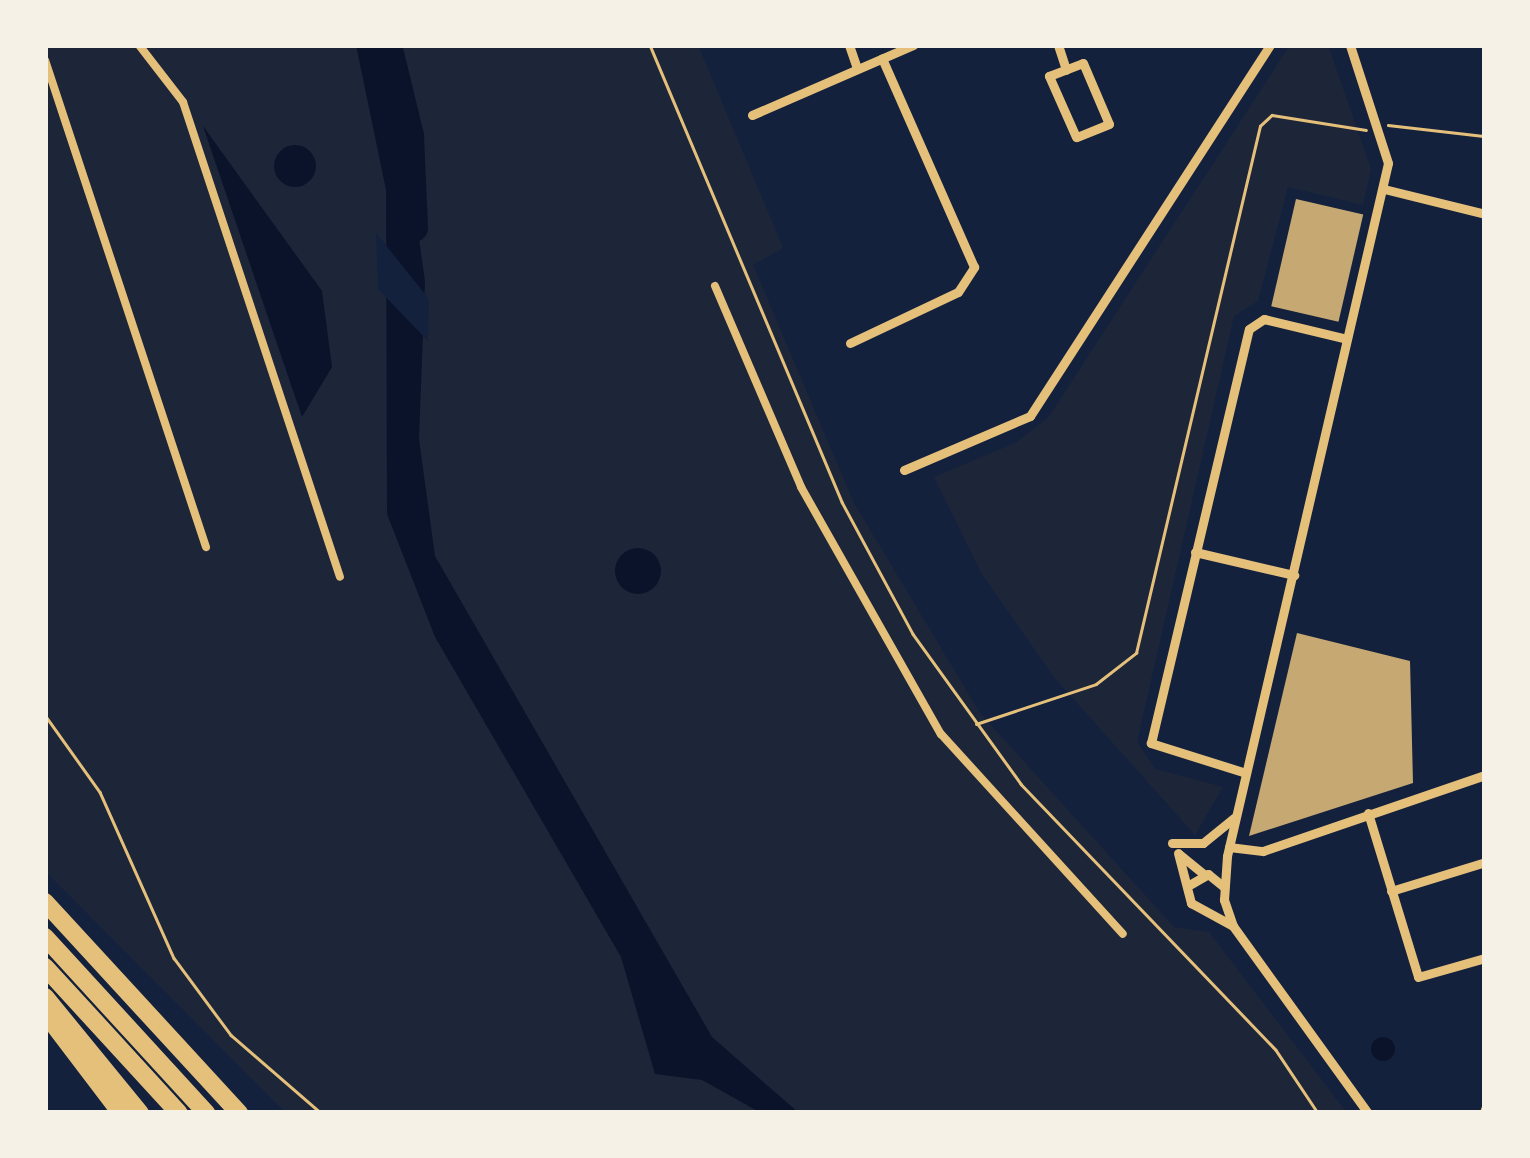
<!DOCTYPE html>
<style>
body{margin:0}
#map{position:relative;width:1530px;height:1158px;overflow:hidden;background:#14213d;font-family:"Asap Condensed",sans-serif}
div>[style]{position:absolute}
.green>*{inset:0;background:#1d2539}
.water>*{inset:0;background:#0b132b}
.round{border-radius:50%}
.pier>*{inset:0;background:#14213d}
.river>*{height:28px;margin:-14px;padding:0 14px;transform-origin:14px;border-radius:14px;background:#0b132b}
.building>*{inset:0;background:#c6a872;transform-origin:0 0}
.path>*{height:2.5px;margin:-1.25px;padding:0 1.25px;transform-origin:1.25px;border-radius:1.25px;background:#e5c07b}
.pedestrian>*{height:8px;margin:-4px;padding:0 4px;transform-origin:4px;border-radius:4px;background:#e5c07b}
.minor>*{height:9px;margin:-4.5px;padding:0 4.5px;transform-origin:4.5px;border-radius:4.5px;background:#e5c07b}
.motorway>*{height:18px;margin:-9px;padding:0 9px;transform-origin:9px;border-radius:9px;background:#e5c07b}
span{translate:-50% -50%;white-space:nowrap;text-align:center;line-height:1.15;-webkit-text-stroke:8px #f6f1e7;paint-order:stroke}
.frame{position:absolute;inset:0;border:48px solid #f6f1e7;pointer-events:none}
</style>
<div id="map">
<div class="green">
<i style="clip-path:polygon(45px 45px,698px 45px,783px 248px,753px 265px,854px 503px,980px 713px,1174px 927px,1209px 932px,1347px 1113px,286px 1113px,45px 871px)"></i>
<i style="clip-path:polygon(1290px 45px,1328px 45px,1371px 169px,1363px 205px,1288px 187px,1258px 301px,1234px 316px,1137px 742px,1155px 769px,1223px 787px,1195px 835px,1053px 676px,982px 574px,934px 477px,1015px 443px,1048px 418px)"></i>
</div>
<div class="water">
<i style="clip-path:polygon(356px 45px,390px 45px,393px 57px,425px 281px,419px 439px,435px 556px,712px 1037px,799px 1113px,761px 1113px,702px 1080px,655px 1074px,621px 957px,435px 637px,387px 514px,386px 190px)"></i>
<i style="clip-path:polygon(203px 126px,322px 291px,332px 367px,302px 417px)"></i>
<i class="round" style="left:274px;top:145px;width:42px;height:42px"></i>
<i class="round" style="left:615px;top:548px;width:46px;height:46px"></i>
<i class="round" style="left:1371px;top:1037px;width:24px;height:24px"></i>
</div>
<div class="pier">
<i style="clip-path:polygon(376px 233px,429px 299px,428px 341px,378px 289px)"></i>
</div>
<div class="river">
<i style="left:388px;top:45px;width:94px;rotate:76.4deg"></i>
<i style="left:410px;top:136px;width:92px;rotate:87.5deg"></i>
</div>
<div class="building">
<i style="left:1296px;top:199px;width:69px;height:110px;rotate:13deg"></i>
<i style="clip-path:polygon(1297px 633px,1410px 661px,1413px 783px,1249px 836px)"></i>
</div>
<div class="path">
<i style="left:650px;top:45px;width:496px;rotate:67.2deg"></i>
<i style="left:842px;top:502px;width:150px;rotate:61.7deg"></i>
<i style="left:913px;top:634px;width:185px;rotate:54.2deg"></i>
<i style="left:1021px;top:784px;width:368px;rotate:46.2deg"></i>
<i style="left:1276px;top:1050px;width:76px;rotate:56.3deg"></i>
<i style="left:1388px;top:125px;width:98px;rotate:6.5deg"></i>
<i style="left:45px;top:715px;width:95px;rotate:54.5deg"></i>
<i style="left:100px;top:792px;width:182px;rotate:66deg"></i>
<i style="left:174px;top:958px;width:96px;rotate:53.5deg"></i>
<i style="left:231px;top:1035px;width:119px;rotate:40.9deg"></i>
<i style="left:976px;top:724px;width:126px;rotate:-18.4deg"></i>
<i style="left:1096px;top:684px;width:51px;rotate:-37.8deg"></i>
<i style="left:1136px;top:653px;width:541px;rotate:-76.76deg"></i>
<i style="left:1260px;top:126px;width:16px;rotate:-43deg"></i>
<i style="left:1272px;top:115px;width:95px;rotate:9.1deg"></i>
</div>
<div class="pedestrian">
<i style="left:139px;top:45px;width:72px;rotate:52.3deg"></i>
<i style="left:183px;top:102px;width:500px;rotate:71.71deg"></i>
<i style="left:45px;top:60px;width:513px;rotate:71.71deg"></i>
<i style="left:715px;top:286px;width:219px;rotate:66.8deg"></i>
<i style="left:801px;top:487px;width:284px;rotate:60.5deg"></i>
<i style="left:941px;top:734px;width:270px;rotate:47.7deg"></i>
</div>
<div class="minor">
<i style="left:849px;top:45px;width:24px;rotate:71deg"></i>
<i style="left:1058px;top:45px;width:26px;rotate:72deg"></i>
<i style="left:1083px;top:63px;width:66px;rotate:66.9deg"></i>
<i style="left:1109px;top:124px;width:35px;rotate:158deg"></i>
<i style="left:1076px;top:137px;width:67px;rotate:-113.9deg"></i>
<i style="left:1049px;top:76px;width:36px;rotate:-21deg"></i>
<i style="left:752px;top:115px;width:176px;rotate:-23.5deg"></i>
<i style="left:1384px;top:189px;width:104px;rotate:13.9deg"></i>
<i style="left:850px;top:343px;width:119px;rotate:-25.3deg"></i>
<i style="left:958px;top:292px;width:30px;rotate:-57deg"></i>
<i style="left:974px;top:267px;width:228px;rotate:-113.8deg"></i>
<i style="left:904px;top:470px;width:137px;rotate:-23.2deg"></i>
<i style="left:1030px;top:416px;width:442px;rotate:-57.1deg"></i>
<i style="left:1195px;top:552px;width:102px;rotate:13.1deg"></i>
<i style="left:1246px;top:773px;width:100px;rotate:-162.5deg"></i>
<i style="left:1151px;top:743px;width:425px;rotate:-76.7deg"></i>
<i style="left:1249px;top:329px;width:18px;rotate:-34deg"></i>
<i style="left:1264px;top:319px;width:85px;rotate:13.5deg"></i>
<i style="left:1368px;top:813px;width:171px;rotate:73deg"></i>
<i style="left:1418px;top:977px;width:70px;rotate:-15.8deg"></i>
<i style="left:1172px;top:843px;width:31px"></i>
<i style="left:1203px;top:843px;width:40px;rotate:-39deg"></i>
<i style="left:1229px;top:847px;width:34px;rotate:7deg"></i>
<i style="left:1263px;top:851px;width:235px;rotate:-18.9deg"></i>
<i style="left:1178px;top:853px;width:52px;rotate:75.4deg"></i>
<i style="left:1191px;top:903px;width:48px;rotate:28.7deg"></i>
<i style="left:1233px;top:926px;width:231px;rotate:54.2deg"></i>
<i style="left:1179px;top:854px;width:32px;rotate:39deg"></i>
<i style="left:1191px;top:884px;width:20px;rotate:-30deg"></i>
<i style="left:1208px;top:874px;width:21px;rotate:39deg"></i>
<i style="left:1391px;top:891px;width:98px;rotate:-17.1deg"></i>
<i style="left:1233px;top:926px;width:28px;rotate:-109deg"></i>
<i style="left:1224px;top:900px;width:44px;rotate:-86.1deg"></i>
<i style="left:1227px;top:856px;width:711px;rotate:-76.92deg"></i>
<i style="left:1388px;top:163px;width:124px;rotate:-107.9deg"></i>
<i style="left:1484px;top:1113px;width:4px;rotate:-76deg"></i>
</div>
<div class="motorway">
<i style="left:45px;top:902px;width:287px;rotate:47.4deg"></i>
<i style="left:45px;top:937px;width:239px;rotate:47.5deg"></i>
<i style="left:45px;top:967px;width:198px;rotate:47.5deg"></i>
<i style="left:45px;top:997px;width:150px;rotate:50.7deg"></i>
<i style="left:45px;top:1013px;width:126px;rotate:52.8deg"></i>
</div>
<div class="frame"></div>
</div>
